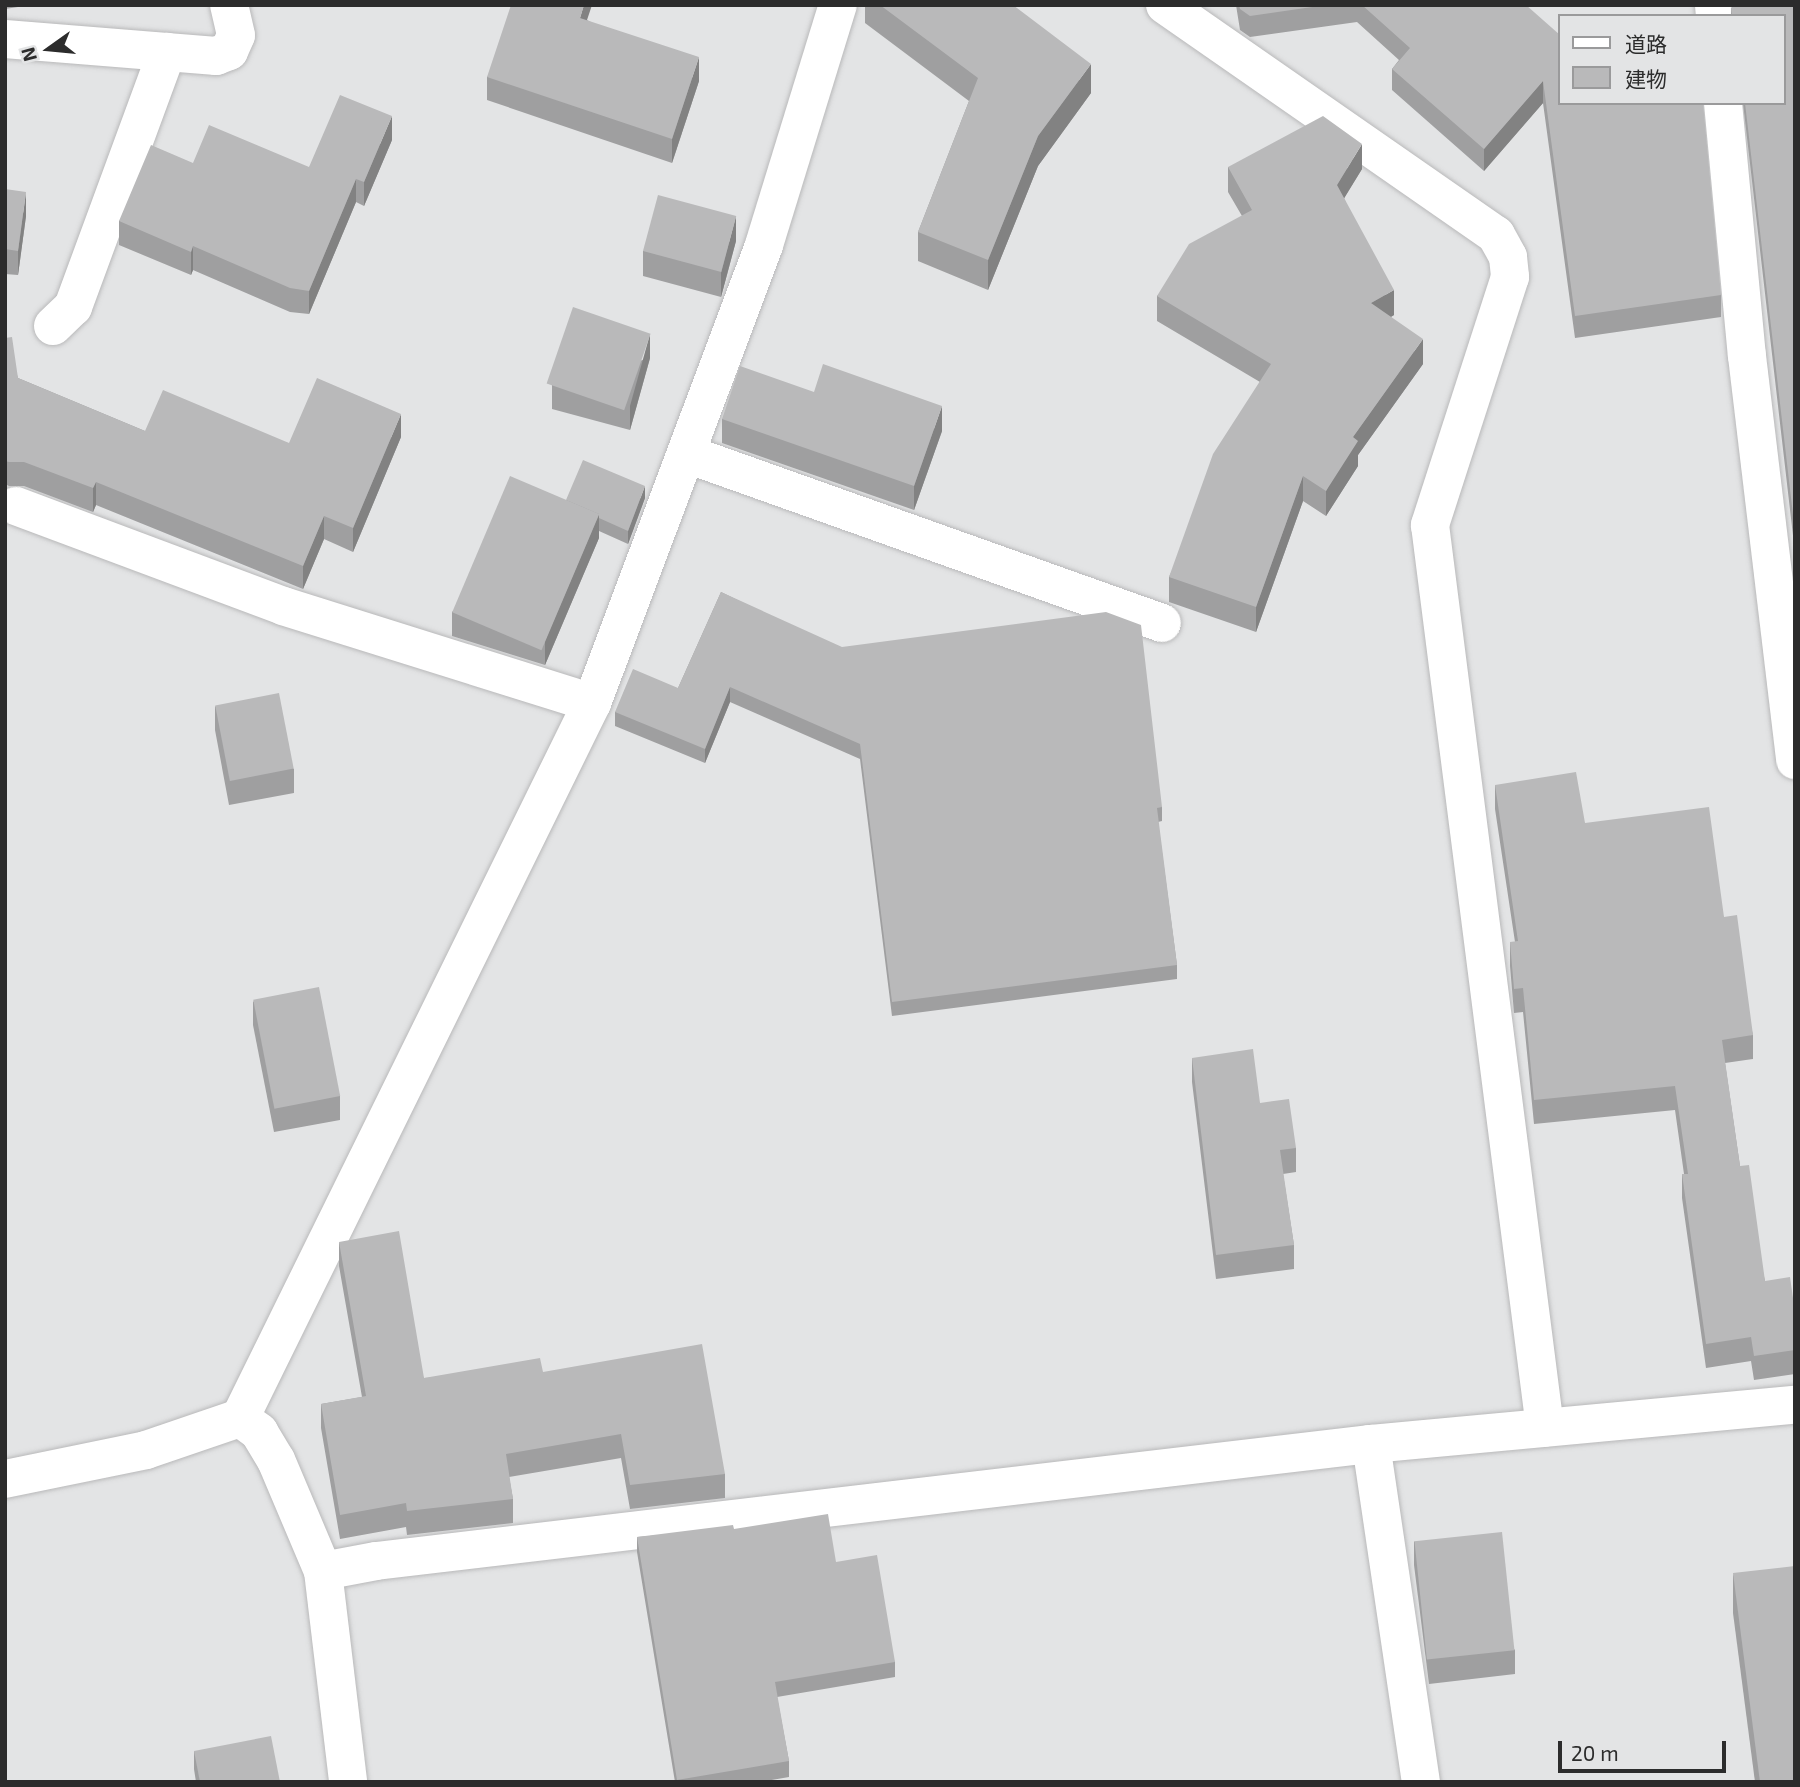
<!DOCTYPE html>
<meta charset="utf-8">
<style>
body{margin:0}
#map{position:relative;width:1800px;height:1787px;overflow:hidden;background:#e3e4e5;font-family:"Exo 2","Noto Sans JP",sans-serif}
div>[style]{position:absolute}
.roads{filter:drop-shadow(0 0 2px #b9b9ba) drop-shadow(0 0 2px #b9b9ba)}
.minor>*{height:38px;margin:-19px;padding:0 19px;transform-origin:19px;border-radius:19px;background:#fff}
.wall>*{inset:0;background:#9f9fa0}
.shaded-wall>*{inset:0;background:#828282}
.building>*{inset:0;background:#b9b9ba;transform-origin:0 0}
span{translate:-50% -50%;white-space:nowrap;text-align:center;line-height:1.15;-webkit-text-stroke:7px #e3e4e5;paint-order:stroke}
.frame{position:absolute;inset:0;border:7px solid #2c2c2c;pointer-events:none}
.legend{position:absolute;left:1558px;top:14px;width:228px;height:91px;box-sizing:border-box;background:#e3e4e5;border:2px solid #9a9a9b;margin:0;padding:9px 12px;list-style:none;font-size:21px;color:#2c2c2c}
.legend li{display:flex;align-items:center;gap:14px;height:35px}
.legend b{width:35px;border:2px solid #9a9a9b}
.north{position:absolute;left:14px;top:14px;width:70px;height:70px;-webkit-text-stroke:5px #e3e4e5;paint-order:stroke;rotate:255deg;font-size:19px;font-weight:700;line-height:28px;text-align:center;color:#2c2c2c}
.north::after{content:'';display:block;margin:auto;width:24px;height:32px;background:#2c2c2c;clip-path:polygon(50% 0,100% 100%,50% 72%,0 100%)}
.scale{position:absolute;left:1558px;top:1741px;width:168px;height:32px;box-sizing:border-box;border:4px solid #2c2c2c;border-top:0;padding-left:9px;font-size:21px;line-height:24px;white-space:nowrap;color:#2c2c2c;-webkit-text-stroke:5px #e3e4e5;paint-order:stroke}
</style>
<div id="map">
<div class="roads">
<div class="minor">
<i style="left:1165px;top:5px;width:403px;rotate:34.8deg"></i>
<i style="left:1496px;top:235px;width:25px;rotate:61deg"></i>
<i style="left:1508px;top:257px;width:20px;rotate:84deg"></i>
<i style="left:1510px;top:277px;width:261px;rotate:107.9deg"></i>
<i style="left:1430px;top:525px;width:910px;rotate:82.74deg"></i>
<i style="left:1714px;top:5px;width:11px;rotate:85deg"></i>
<i style="left:5px;top:39px;width:212px;rotate:4.6deg"></i>
<i style="left:216px;top:56px;width:14px;rotate:-21deg"></i>
<i style="left:229px;top:51px;width:17px;rotate:-66deg"></i>
<i style="left:236px;top:35px;width:31px;rotate:-103deg"></i>
<i style="left:1723px;top:103px;width:254px;rotate:84.6deg"></i>
<i style="left:1747px;top:356px;width:407px;rotate:83.2deg"></i>
<i style="left:53px;top:326px;width:28px;rotate:-44deg"></i>
<i style="left:73px;top:307px;width:272px;rotate:-69.8deg"></i>
<i style="left:687px;top:454px;width:504px;rotate:19.59deg"></i>
<i style="left:16px;top:506px;width:285px;rotate:20.5deg"></i>
<i style="left:283px;top:606px;width:324px;rotate:17.4deg"></i>
<i style="left:240px;top:1418px;width:797px;rotate:-63.79deg"></i>
<i style="left:592px;top:703px;width:489px;rotate:-69.4deg"></i>
<i style="left:764px;top:245px;width:251px;rotate:-72.9deg"></i>
<i style="left:1371px;top:1444px;width:342px;rotate:81.6deg"></i>
<i style="left:5px;top:1479px;width:144px;rotate:-11.6deg"></i>
<i style="left:146px;top:1450px;width:99px;rotate:-18.8deg"></i>
<i style="left:240px;top:1418px;width:24px;rotate:36deg"></i>
<i style="left:259px;top:1432px;width:33px;rotate:59deg"></i>
<i style="left:276px;top:1460px;width:121px;rotate:67.1deg"></i>
<i style="left:323px;top:1571px;width:54px;rotate:-10.7deg"></i>
<i style="left:376px;top:1561px;width:1002px;rotate:-6.71deg"></i>
<i style="left:1371px;top:1444px;width:426px;rotate:-5.3deg"></i>
<i style="left:323px;top:1571px;width:212px;rotate:83.2deg"></i>
</div>
</div>
<div class="wall">
<i style="clip-path:polygon(5px 5px,18px 5px,18px 7px,5px 9px)"></i>
<i style="clip-path:polygon(865px 5px,1013px 5px,1091px 93px,1038px 166px,988px 290px,918px 261px,918px 232px,969px 101px,865px 23px)"></i>
<i style="clip-path:polygon(1236px 5px,1526px 5px,1721px 295px,1721px 317px,1575px 338px,1543px 103px,1484px 171px,1392px 90px,1392px 69px,1399px 60px,1357px 22px,1250px 37px,1240px 30px)"></i>
<i style="clip-path:polygon(1795px 5px,1795px 553px,1743px 103px,1784px 103px,1784px 16px,1731px 16px,1731px 8px)"></i>
<i style="clip-path:polygon(587px 20px,699px 81px,672px 163px,487px 100px,487px 77px)"></i>
<i style="clip-path:polygon(392px 140px,364px 206px,356px 202px,309px 314px,290px 312px,193px 270px,191px 275px,119px 245px,119px 221px,193px 163px,309px 167px)"></i>
<i style="clip-path:polygon(1228px 167px,1362px 169px,1344px 198px,1394px 315px,1391px 317px,1423px 364px,1358px 455px,1358px 466px,1326px 516px,1303px 501px,1256px 632px,1169px 602px,1169px 577px,1260px 382px,1157px 321px,1157px 296px,1242px 216px,1228px 192px)"></i>
<i style="clip-path:polygon(5px 189px,26px 216px,18px 275px,5px 274px)"></i>
<i style="clip-path:polygon(736px 241px,721px 297px,643px 276px,643px 251px)"></i>
<i style="clip-path:polygon(5px 338px,18px 378px,145px 431px,289px 443px,401px 437px,353px 552px,324px 539px,303px 589px,96px 505px,93px 512px,24px 486px,9px 486px,5px 484px)"></i>
<i style="clip-path:polygon(650px 358px,630px 430px,552px 409px,552px 385px)"></i>
<i style="clip-path:polygon(814px 392px,942px 431px,914px 510px,722px 443px,722px 419px)"></i>
<i style="clip-path:polygon(645px 498px,628px 544px,599px 531px,599px 538px,545px 665px,452px 636px,452px 612px,566px 500px)"></i>
<i style="clip-path:polygon(721px 592px,1162px 807px,1162px 821px,1158px 822px,1177px 965px,1177px 979px,892px 1016px,860px 759px,730px 702px,705px 763px,615px 726px,615px 712px,678px 688px)"></i>
<i style="clip-path:polygon(215px 706px,294px 769px,294px 793px,229px 805px,215px 730px)"></i>
<i style="clip-path:polygon(1495px 785px,1585px 823px,1724px 917px,1753px 1035px,1753px 1059px,1725px 1063px,1740px 1166px,1765px 1281px,1795px 1312px,1795px 1374px,1754px 1380px,1751px 1361px,1706px 1368px,1682px 1198px,1682px 1174px,1684px 1174px,1675px 1110px,1534px 1124px,1523px 1012px,1514px 1013px,1510px 966px,1510px 942px,1515px 942px,1495px 809px)"></i>
<i style="clip-path:polygon(253px 1001px,340px 1096px,340px 1120px,274px 1132px,253px 1025px)"></i>
<i style="clip-path:polygon(1192px 1058px,1260px 1103px,1296px 1148px,1296px 1172px,1283px 1174px,1294px 1245px,1294px 1269px,1216px 1279px,1192px 1082px)"></i>
<i style="clip-path:polygon(339px 1242px,424px 1378px,543px 1372px,725px 1474px,725px 1498px,630px 1509px,621px 1458px,509px 1477px,513px 1499px,513px 1523px,407px 1535px,406px 1527px,340px 1539px,321px 1428px,321px 1404px,362px 1397px,339px 1266px)"></i>
<i style="clip-path:polygon(734px 1529px,836px 1562px,895px 1662px,895px 1677px,777px 1697px,789px 1761px,789px 1777px,760px 1782px,675px 1782px,637px 1552px,637px 1537px)"></i>
<i style="clip-path:polygon(1414px 1541px,1515px 1650px,1515px 1674px,1429px 1684px,1414px 1565px)"></i>
<i style="clip-path:polygon(1733px 1573px,1795px 1782px,1755px 1782px,1733px 1613px)"></i>
<i style="clip-path:polygon(194px 1751px,280px 1782px,196px 1782px,194px 1769px)"></i>
</div>
<div class="shaded-wall">
<i style="clip-path:polygon(584px 5px,592px 5px,580px 41px,580px 18px)"></i>
<i style="clip-path:polygon(699px 57px,699px 81px,672px 163px,672px 139px)"></i>
<i style="clip-path:polygon(1091px 64px,1091px 93px,1038px 166px,988px 290px,988px 260px,1038px 136px)"></i>
<i style="clip-path:polygon(1543px 81px,1543px 103px,1484px 171px,1484px 149px)"></i>
<i style="clip-path:polygon(392px 116px,392px 140px,364px 206px,364px 182px)"></i>
<i style="clip-path:polygon(1362px 144px,1362px 169px,1337px 210px,1337px 185px)"></i>
<i style="clip-path:polygon(356px 179px,356px 202px,309px 314px,309px 291px)"></i>
<i style="clip-path:polygon(26px 192px,26px 216px,18px 275px,18px 251px)"></i>
<i style="clip-path:polygon(736px 216px,736px 241px,721px 297px,721px 273px)"></i>
<i style="clip-path:polygon(193px 246px,193px 270px,191px 275px,191px 252px)"></i>
<i style="clip-path:polygon(1394px 290px,1394px 315px,1371px 328px,1371px 303px)"></i>
<i style="clip-path:polygon(650px 334px,650px 358px,630px 430px,630px 406px)"></i>
<i style="clip-path:polygon(1423px 339px,1423px 364px,1358px 455px,1358px 466px,1326px 516px,1326px 491px,1353px 437px)"></i>
<i style="clip-path:polygon(942px 406px,942px 431px,914px 510px,914px 486px)"></i>
<i style="clip-path:polygon(401px 414px,401px 437px,353px 552px,353px 528px)"></i>
<i style="clip-path:polygon(1303px 476px,1303px 501px,1256px 632px,1256px 607px)"></i>
<i style="clip-path:polygon(96px 482px,96px 505px,93px 512px,93px 488px)"></i>
<i style="clip-path:polygon(645px 486px,645px 498px,628px 544px,628px 531px)"></i>
<i style="clip-path:polygon(599px 514px,599px 538px,545px 665px,545px 641px)"></i>
<i style="clip-path:polygon(324px 516px,324px 539px,303px 589px,303px 566px)"></i>
<i style="clip-path:polygon(730px 687px,730px 702px,705px 763px,705px 749px)"></i>
</div>
<div class="building">
<i style="clip-path:polygon(511px 5px,584px 5px,580px 18px,699px 57px,672px 139px,487px 77px)"></i>
<i style="clip-path:polygon(880px 5px,1013px 5px,1091px 64px,1038px 136px,988px 260px,918px 232px,978px 78px)"></i>
<i style="clip-path:polygon(1239px 5px,1326px 5px,1250px 16px,1240px 9px)"></i>
<i style="clip-path:polygon(1362px 5px,1526px 5px,1560px 35px,1560px 103px,1703px 103px,1721px 295px,1575px 316px,1543px 81px,1484px 149px,1392px 69px,1410px 48px)"></i>
<i style="clip-path:polygon(1733px 5px,1795px 5px,1795px 532px,1745px 103px,1784px 103px,1784px 16px,1732px 16px,1731px 8px)"></i>
<i style="clip-path:polygon(340px 95px,392px 116px,364px 182px,356px 179px,309px 291px,290px 288px,193px 246px,191px 252px,119px 221px,151px 145px,193px 163px,209px 125px,309px 167px)"></i>
<i style="clip-path:polygon(1323px 116px,1362px 144px,1337px 185px,1394px 290px,1371px 303px,1423px 339px,1353px 437px,1358px 441px,1326px 491px,1303px 476px,1256px 607px,1169px 577px,1213px 454px,1271px 364px,1157px 296px,1189px 244px,1252px 210px,1228px 167px)"></i>
<i style="clip-path:polygon(5px 189px,26px 192px,18px 251px,5px 249px)"></i>
<i style="left:658px;top:195px;width:81px;height:58px;rotate:15deg"></i>
<i style="left:573px;top:307px;width:82px;height:81px;rotate:19deg"></i>
<i style="clip-path:polygon(12px 337px,18px 378px,145px 431px,163px 390px,289px 443px,317px 378px,401px 414px,353px 528px,324px 516px,303px 566px,96px 482px,93px 488px,24px 462px,9px 462px,5px 461px,5px 338px)"></i>
<i style="clip-path:polygon(823px 364px,942px 406px,914px 486px,722px 419px,740px 366px,814px 392px)"></i>
<i style="clip-path:polygon(583px 460px,645px 486px,628px 531px,599px 518px,599px 514px,566px 500px)"></i>
<i style="left:510px;top:476px;width:97px;height:148px;rotate:23deg"></i>
<i style="clip-path:polygon(721px 592px,842px 647px,1106px 612px,1141px 625px,1162px 807px,1157px 808px,1177px 965px,892px 1002px,860px 744px,730px 687px,705px 749px,615px 712px,633px 669px,678px 688px)"></i>
<i style="left:279px;top:693px;width:77px;height:65px;rotate:79deg"></i>
<i style="clip-path:polygon(1576px 772px,1585px 823px,1709px 807px,1724px 917px,1737px 915px,1753px 1035px,1722px 1040px,1740px 1166px,1749px 1165px,1765px 1281px,1790px 1277px,1795px 1312px,1795px 1350px,1754px 1356px,1751px 1337px,1706px 1344px,1682px 1174px,1688px 1174px,1675px 1086px,1534px 1100px,1523px 988px,1514px 989px,1510px 942px,1518px 941px,1495px 785px)"></i>
<i style="left:319px;top:987px;width:111px;height:67px;rotate:79deg"></i>
<i style="clip-path:polygon(1253px 1049px,1260px 1103px,1289px 1099px,1296px 1148px,1280px 1150px,1294px 1245px,1216px 1255px,1192px 1058px)"></i>
<i style="clip-path:polygon(399px 1231px,424px 1378px,540px 1358px,543px 1372px,702px 1344px,725px 1474px,630px 1485px,621px 1434px,506px 1454px,513px 1499px,407px 1511px,406px 1503px,340px 1515px,321px 1404px,366px 1396px,339px 1242px)"></i>
<i style="clip-path:polygon(828px 1514px,836px 1562px,877px 1555px,895px 1662px,775px 1682px,789px 1761px,677px 1780px,637px 1537px,733px 1525px,734px 1529px)"></i>
<i style="left:1502px;top:1532px;width:119px;height:88px;rotate:84deg"></i>
<i style="clip-path:polygon(1795px 1566px,1795px 1782px,1760px 1782px,1733px 1573px)"></i>
<i style="clip-path:polygon(271px 1736px,280px 1782px,200px 1782px,194px 1751px)"></i>
</div>
<div class="frame"></div>
<ul class="legend">
<li><b style="height:9px;background:#fff"></b>道路</li>
<li><b style="height:19px;background:#b9b9ba"></b>建物</li>
</ul>
<div class="north">N</div>
<div class="scale">20 m</div>
</div>
